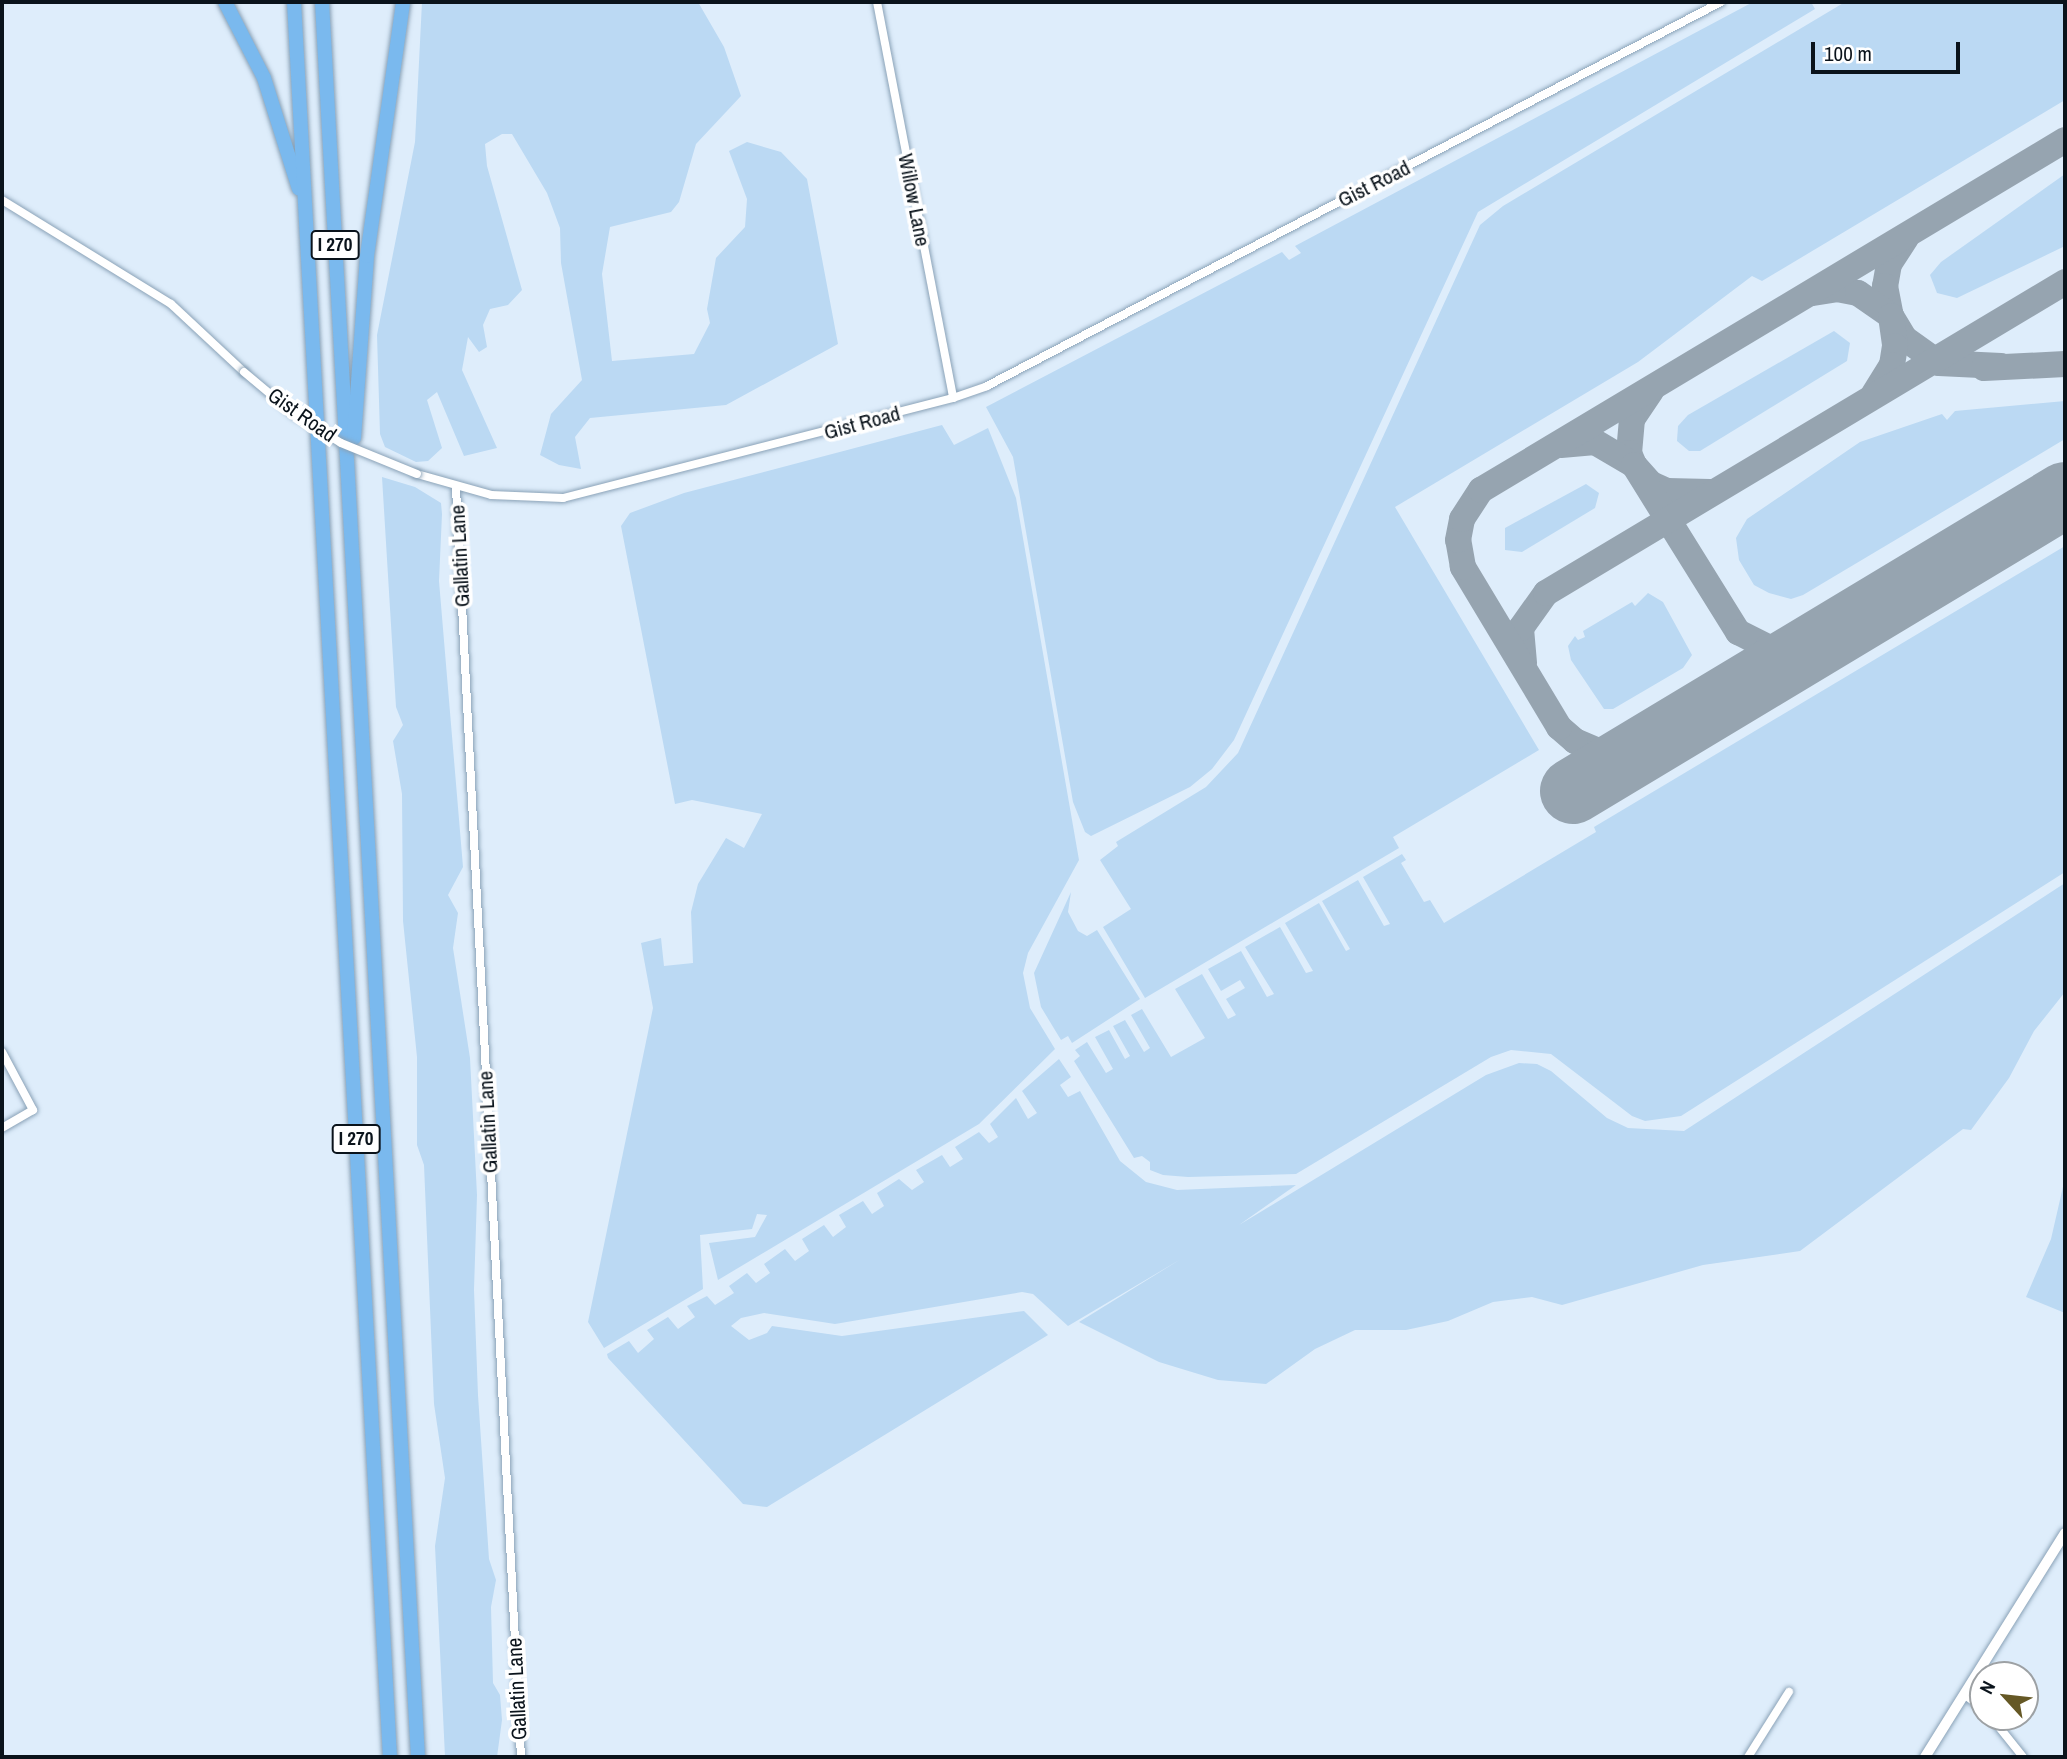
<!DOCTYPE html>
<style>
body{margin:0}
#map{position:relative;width:2067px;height:1759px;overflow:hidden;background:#deedfb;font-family:"Archivo Narrow",sans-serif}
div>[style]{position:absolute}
.green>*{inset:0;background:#bbd9f3}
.taxiway>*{height:26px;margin:-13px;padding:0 13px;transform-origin:13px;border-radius:13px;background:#96a4b0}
.runway>*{height:66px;margin:-33px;padding:0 33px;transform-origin:33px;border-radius:33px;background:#96a4b0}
.roads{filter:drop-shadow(0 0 2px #8aa2b7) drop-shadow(0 0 2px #8aa2b7)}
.street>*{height:8px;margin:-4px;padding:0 4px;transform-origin:4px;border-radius:4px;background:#fff}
.secondary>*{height:10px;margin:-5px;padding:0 5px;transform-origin:5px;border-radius:5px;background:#fff}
.highway>*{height:14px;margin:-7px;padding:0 7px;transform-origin:7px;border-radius:7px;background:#7ab9ee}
.bridges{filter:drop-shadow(0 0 2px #8aa2b7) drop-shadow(0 0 2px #8aa2b7)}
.street-bridge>*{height:8px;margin:-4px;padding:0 4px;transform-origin:4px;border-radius:4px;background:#fff}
span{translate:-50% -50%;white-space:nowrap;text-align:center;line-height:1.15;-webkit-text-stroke:7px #fff;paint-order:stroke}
.shield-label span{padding:2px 5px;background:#fff;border:2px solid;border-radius:5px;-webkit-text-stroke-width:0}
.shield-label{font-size:19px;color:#0a131b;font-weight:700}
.street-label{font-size:21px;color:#0a131b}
.frame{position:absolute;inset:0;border:4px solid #0a131b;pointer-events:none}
.north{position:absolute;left:1969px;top:1661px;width:70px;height:70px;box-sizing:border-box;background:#fff;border:2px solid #9da1a4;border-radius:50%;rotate:297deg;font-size:19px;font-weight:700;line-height:28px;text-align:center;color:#0a131b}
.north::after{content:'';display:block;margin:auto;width:24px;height:32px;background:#655825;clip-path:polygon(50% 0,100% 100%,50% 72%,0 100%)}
.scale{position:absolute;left:1811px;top:42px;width:149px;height:32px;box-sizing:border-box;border:4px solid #0a131b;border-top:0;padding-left:9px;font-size:21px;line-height:24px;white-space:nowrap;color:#0a131b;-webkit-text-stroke:5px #fff;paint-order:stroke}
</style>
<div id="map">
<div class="green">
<i style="clip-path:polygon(422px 2px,698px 2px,724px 47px,741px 96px,696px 144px,679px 202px,671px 212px,610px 227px,602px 274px,612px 361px,694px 354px,710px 323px,707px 309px,716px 258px,745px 227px,747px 199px,729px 151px,747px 142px,781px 152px,807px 179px,838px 344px,726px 405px,590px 418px,575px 437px,581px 469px,559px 465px,540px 455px,551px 414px,582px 380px,561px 263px,560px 228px,547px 193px,512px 134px,502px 134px,485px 144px,487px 166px,522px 290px,508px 305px,490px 309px,483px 325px,487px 347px,479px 352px,468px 337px,462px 370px,497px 448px,464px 456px,437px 392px,427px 400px,442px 448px,428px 461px,416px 462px,385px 447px,380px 434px,377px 335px,415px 142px)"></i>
<i style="clip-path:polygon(1753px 2px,1811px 2px,1815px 9px,1478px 212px,1234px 740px,1212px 769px,1190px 787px,1091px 836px,1085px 832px,1073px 802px,1013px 457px,986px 407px,1282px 252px,1289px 260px,1301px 253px,1295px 246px)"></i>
<i style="clip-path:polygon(1845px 2px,2065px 2px,2065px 100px,1762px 281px,1752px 276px,1638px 362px,1395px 507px,1539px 750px,1393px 837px,1399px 848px,1145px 998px,1103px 927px,1131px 909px,1100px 860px,1118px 846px,1116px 842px,1206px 787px,1238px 753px,1480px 225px,1503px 206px)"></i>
<i style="clip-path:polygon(2065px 174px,2065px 246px,1957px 298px,1937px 293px,1930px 275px,1941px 262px)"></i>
<i style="clip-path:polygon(1834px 331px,1850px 343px,1847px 361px,1700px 451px,1689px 451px,1677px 441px,1678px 426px,1688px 415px)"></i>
<i style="clip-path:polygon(2065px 401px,2065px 439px,1803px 595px,1791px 599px,1769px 593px,1754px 585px,1739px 560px,1736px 538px,1747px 519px,1860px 442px,1942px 414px,1947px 420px,1955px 411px)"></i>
<i style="clip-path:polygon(942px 425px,954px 445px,988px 428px,1016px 498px,1079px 860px,1028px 953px,1023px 973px,1030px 1008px,1055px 1049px,979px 1124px,718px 1280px,709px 1243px,755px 1237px,767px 1215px,757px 1214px,752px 1229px,700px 1235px,703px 1289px,604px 1348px,588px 1322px,653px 1008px,641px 943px,661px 938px,664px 966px,693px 963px,691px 912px,698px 884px,726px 838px,744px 848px,762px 814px,692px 800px,675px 804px,621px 526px,630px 513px,684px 493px)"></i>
<i style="clip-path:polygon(382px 477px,415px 487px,441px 503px,442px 514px,439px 581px,463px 867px,448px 895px,458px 913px,453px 948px,470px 1058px,477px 1195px,474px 1290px,478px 1395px,489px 1559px,496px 1580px,491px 1607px,493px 1683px,500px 1695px,502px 1720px,497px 1757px,445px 1757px,435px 1546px,445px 1478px,434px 1404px,424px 1165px,417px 1145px,417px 1057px,403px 921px,402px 794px,393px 741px,403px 725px,396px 707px)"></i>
<i style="clip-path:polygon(1586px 484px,1599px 493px,1595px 508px,1522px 552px,1505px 550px,1505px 528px)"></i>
<i style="clip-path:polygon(2065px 546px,2065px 872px,1681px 1116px,1645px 1121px,1632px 1116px,1551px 1054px,1511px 1050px,1491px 1057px,1296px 1174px,1188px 1177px,1163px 1175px,1150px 1170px,1150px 1162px,1142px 1156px,1134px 1158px,1074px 1061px,1080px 1056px,1075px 1050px,1087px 1042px,1106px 1073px,1113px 1069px,1095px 1037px,1109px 1030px,1125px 1059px,1130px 1056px,1113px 1026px,1125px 1020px,1144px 1052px,1150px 1048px,1131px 1015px,1142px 1009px,1171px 1057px,1205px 1038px,1175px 989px,1202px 974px,1228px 1019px,1236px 1015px,1226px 999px,1245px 988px,1240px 980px,1221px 991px,1208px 969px,1241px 951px,1267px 997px,1274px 994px,1245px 947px,1280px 927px,1306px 973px,1313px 971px,1285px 923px,1319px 903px,1346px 951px,1350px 949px,1322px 901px,1358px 880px,1384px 926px,1390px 924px,1363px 877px,1402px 854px,1406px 860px,1401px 863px,1424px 902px,1430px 900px,1444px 923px,1596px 832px,1594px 827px)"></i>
<i style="clip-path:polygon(1648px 593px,1663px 602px,1692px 655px,1683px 668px,1613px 709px,1604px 709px,1571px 660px,1568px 646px,1575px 636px,1578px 640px,1585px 637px,1583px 631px,1632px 602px,1635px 606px)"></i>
<i style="clip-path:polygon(2065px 883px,2065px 992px,2034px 1031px,2009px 1078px,1971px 1130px,1963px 1129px,1800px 1251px,1703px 1265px,1562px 1305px,1532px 1297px,1493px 1302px,1448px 1321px,1406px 1330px,1355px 1330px,1315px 1349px,1266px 1384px,1218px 1380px,1159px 1362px,1079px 1322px,1181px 1259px,1068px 1326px,1033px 1294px,1022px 1292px,835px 1324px,764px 1313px,741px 1318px,731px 1326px,749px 1340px,767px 1333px,772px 1326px,842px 1336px,1024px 1311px,1048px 1335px,767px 1507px,743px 1504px,608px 1358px,607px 1354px,629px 1341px,638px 1353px,654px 1339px,647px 1330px,668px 1317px,678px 1329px,695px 1317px,687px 1306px,707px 1296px,715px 1305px,734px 1293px,729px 1286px,747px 1273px,756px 1283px,770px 1273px,764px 1264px,785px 1249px,795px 1261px,809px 1251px,802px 1239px,824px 1225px,833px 1237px,846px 1227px,839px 1215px,863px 1201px,872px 1214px,884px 1206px,877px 1193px,899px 1179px,912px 1190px,924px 1182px,916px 1170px,942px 1155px,950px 1167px,963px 1159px,955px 1147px,979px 1132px,989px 1143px,998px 1137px,990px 1124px,1016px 1098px,1028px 1119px,1037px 1113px,1022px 1091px,1059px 1059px,1071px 1077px,1060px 1085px,1068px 1097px,1080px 1091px,1120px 1161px,1146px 1182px,1177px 1190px,1296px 1185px,1239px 1225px,1486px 1075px,1519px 1063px,1537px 1064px,1551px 1071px,1607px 1118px,1628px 1128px,1684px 1131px)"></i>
<i style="clip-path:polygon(1071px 892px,1068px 912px,1078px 931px,1087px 936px,1097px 930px,1140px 999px,1072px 1043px,1068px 1036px,1061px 1040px,1041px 1007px,1034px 973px)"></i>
<i style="clip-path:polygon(2065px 1178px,2065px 1313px,2026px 1297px,2051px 1239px)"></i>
</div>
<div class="taxiway">
<i style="left:1906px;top:238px;width:31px;rotate:123deg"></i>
<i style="left:1889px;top:264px;width:22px;rotate:100deg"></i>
<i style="left:1885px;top:286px;width:31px;rotate:79deg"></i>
<i style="left:1891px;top:316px;width:26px;rotate:59deg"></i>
<i style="left:1904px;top:338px;width:43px;rotate:35.5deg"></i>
<i style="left:1939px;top:363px;width:62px;rotate:2.8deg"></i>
<i style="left:1813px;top:293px;width:24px;rotate:-9deg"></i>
<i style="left:1837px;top:289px;width:21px;rotate:11deg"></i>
<i style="left:1858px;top:293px;width:40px;rotate:34.9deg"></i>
<i style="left:1891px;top:316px;width:30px;rotate:82deg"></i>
<i style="left:1895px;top:346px;width:19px;rotate:99deg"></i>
<i style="left:1892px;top:365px;width:34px;rotate:122deg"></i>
<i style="left:1984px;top:368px;width:81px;rotate:-2.8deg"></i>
<i style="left:1651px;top:391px;width:34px;rotate:124deg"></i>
<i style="left:1632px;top:419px;width:34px;rotate:95deg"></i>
<i style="left:1629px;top:453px;width:13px;rotate:67deg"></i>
<i style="left:1634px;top:465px;width:25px;rotate:48deg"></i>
<i style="left:1651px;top:484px;width:17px;rotate:24deg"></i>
<i style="left:1667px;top:491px;width:43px;rotate:1.3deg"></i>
<i style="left:1561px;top:445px;width:34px;rotate:-5deg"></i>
<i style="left:1595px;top:442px;width:45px;rotate:30.5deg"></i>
<i style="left:1634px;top:465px;width:197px;rotate:58.1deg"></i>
<i style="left:1738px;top:632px;width:34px;rotate:27deg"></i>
<i style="left:1768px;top:647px;width:17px;rotate:7deg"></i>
<i style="left:1785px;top:649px;width:40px;rotate:-14.4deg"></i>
<i style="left:1524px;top:663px;width:35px;rotate:-95deg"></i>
<i style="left:1521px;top:628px;width:43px;rotate:-54.5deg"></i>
<i style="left:1546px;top:593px;width:605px;rotate:-30.93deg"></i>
<i style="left:1642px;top:748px;width:39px;rotate:173deg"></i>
<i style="left:1603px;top:753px;width:30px;rotate:-157deg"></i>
<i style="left:1575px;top:741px;width:21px;rotate:-139deg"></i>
<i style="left:1559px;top:727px;width:187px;rotate:-121deg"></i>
<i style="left:1463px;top:567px;width:27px;rotate:-100deg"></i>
<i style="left:1458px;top:540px;width:21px;rotate:-79deg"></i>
<i style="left:1462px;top:519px;width:35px;rotate:-57deg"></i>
<i style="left:1481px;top:490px;width:681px;rotate:-30.93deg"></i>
</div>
<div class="runway">
<i style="left:1573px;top:791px;width:574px;rotate:-31.03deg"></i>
</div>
<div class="roads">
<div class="street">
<i style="left:877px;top:2px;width:403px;rotate:79.1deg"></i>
<i style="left:2px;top:200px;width:198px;rotate:31.6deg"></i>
<i style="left:171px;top:304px;width:100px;rotate:43deg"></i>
<i style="left:417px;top:474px;width:77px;rotate:15.8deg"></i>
<i style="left:491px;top:495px;width:72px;rotate:2.4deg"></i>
<i style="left:563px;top:498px;width:403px;rotate:-14.4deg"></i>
<i style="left:953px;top:398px;width:36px;rotate:-19deg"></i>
<i style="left:987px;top:386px;width:828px;rotate:-27.62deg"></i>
<i style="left:456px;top:488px;width:1271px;rotate:87.07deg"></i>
<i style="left:2px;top:1052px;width:66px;rotate:61.9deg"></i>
<i style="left:33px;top:1110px;width:36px;rotate:150deg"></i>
<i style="left:1965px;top:1695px;width:22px;rotate:36deg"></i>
<i style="left:1991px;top:1717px;width:51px;rotate:51.3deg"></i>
<i style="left:1748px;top:1757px;width:77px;rotate:-57.8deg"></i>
</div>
<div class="secondary">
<i style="left:1925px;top:1757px;width:264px;rotate:-58deg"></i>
</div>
<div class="highway">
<i style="left:225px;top:2px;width:85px;rotate:62.8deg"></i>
<i style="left:264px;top:78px;width:116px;rotate:72.5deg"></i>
<i style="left:294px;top:2px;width:1758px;rotate:86.87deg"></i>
<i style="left:322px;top:2px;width:1758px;rotate:86.87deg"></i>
<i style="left:354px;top:438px;width:182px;rotate:-85.9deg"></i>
<i style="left:367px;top:256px;width:257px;rotate:-81.9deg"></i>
</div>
</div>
<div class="bridges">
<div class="street-bridge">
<i style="left:244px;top:372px;width:65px;rotate:40deg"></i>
<i style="left:294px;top:414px;width:55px;rotate:31.7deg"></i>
<i style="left:341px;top:443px;width:82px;rotate:22.2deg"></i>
</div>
</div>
<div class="shield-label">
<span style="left:335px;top:245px">I 270</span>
<span style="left:356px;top:1139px">I 270</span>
</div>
<div class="street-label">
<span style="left:1374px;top:184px;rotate:-27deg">Gist Road</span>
<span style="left:914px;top:200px;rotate:79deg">Willow Lane</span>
<span style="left:302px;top:415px;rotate:35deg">Gist Road</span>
<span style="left:862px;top:423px;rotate:-15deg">Gist Road</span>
<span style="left:460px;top:556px;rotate:-93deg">Gallatin Lane</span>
<span style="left:488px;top:1122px;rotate:-93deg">Gallatin Lane</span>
<span style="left:517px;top:1689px;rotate:-93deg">Gallatin Lane</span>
</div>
<div class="frame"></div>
<div class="north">N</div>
<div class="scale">100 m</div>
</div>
